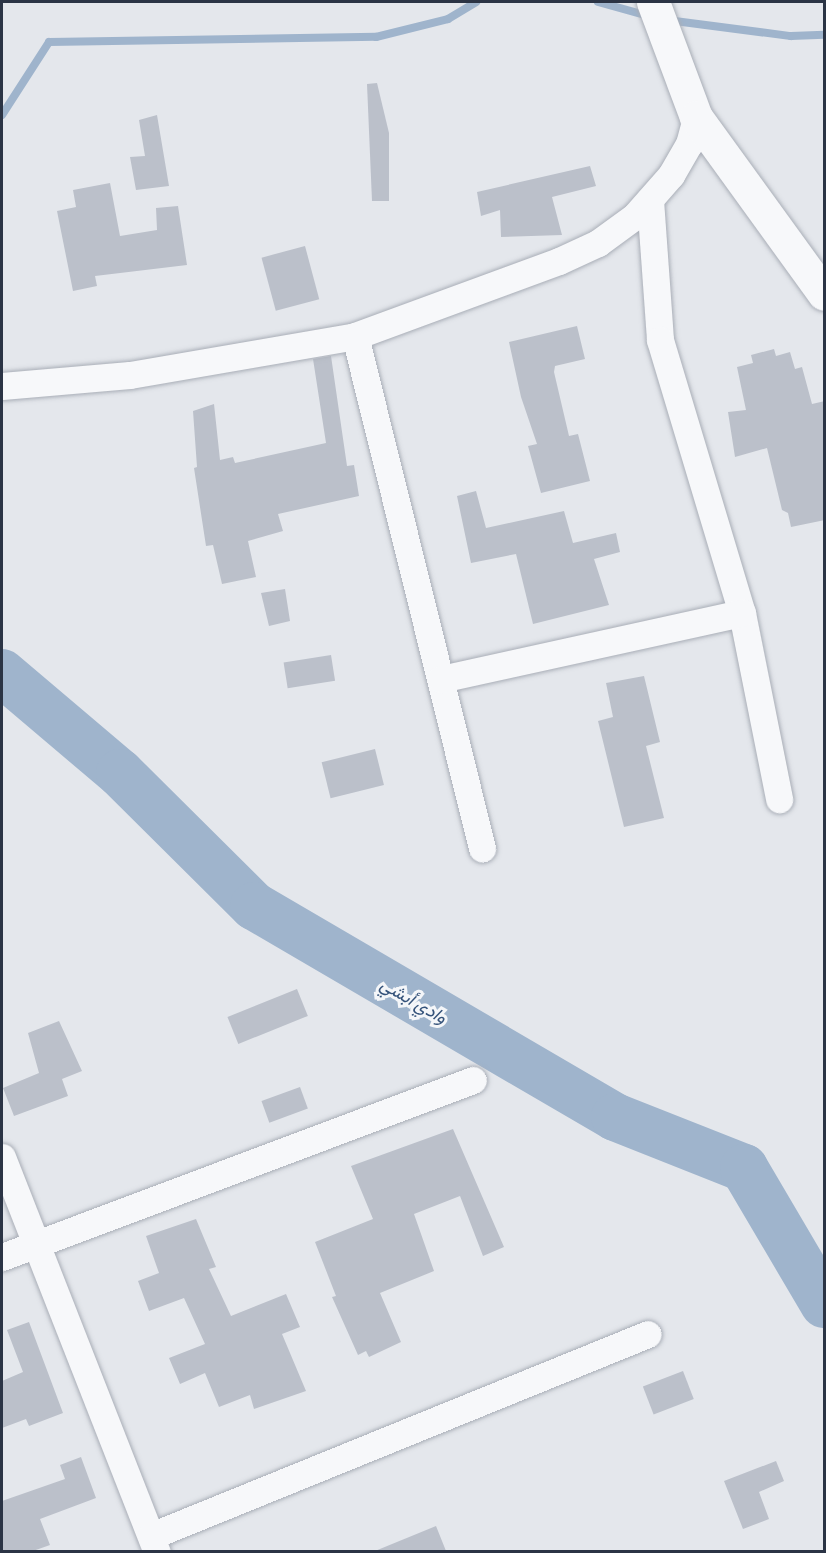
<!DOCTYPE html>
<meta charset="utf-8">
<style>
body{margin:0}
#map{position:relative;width:826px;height:1553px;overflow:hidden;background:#e4e7ec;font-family:Commissioner,Vazirmatn,sans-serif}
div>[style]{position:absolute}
.stream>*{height:8px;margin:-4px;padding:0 4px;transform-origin:4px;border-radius:4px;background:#9fb4cc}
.river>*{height:48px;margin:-24px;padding:0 24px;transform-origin:24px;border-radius:24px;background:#9fb4cc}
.building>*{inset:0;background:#bbc0ca;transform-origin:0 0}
.roads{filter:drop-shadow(0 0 2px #a9aeb7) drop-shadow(0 0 2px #a9aeb7)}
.minor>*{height:27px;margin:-13.5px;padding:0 13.5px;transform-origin:13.5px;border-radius:13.5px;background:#f7f8fa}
.tertiary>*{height:33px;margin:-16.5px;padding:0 16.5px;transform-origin:16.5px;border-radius:16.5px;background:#f7f8fa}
span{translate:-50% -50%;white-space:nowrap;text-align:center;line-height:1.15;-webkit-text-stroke:6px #f4f6f9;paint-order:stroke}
.water-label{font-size:18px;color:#34527a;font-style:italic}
.frame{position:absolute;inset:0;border:3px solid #2b3445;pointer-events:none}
</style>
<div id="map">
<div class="stream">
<i style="left:598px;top:2px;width:53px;rotate:15.4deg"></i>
<i style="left:667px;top:20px;width:125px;rotate:7.4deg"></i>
<i style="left:791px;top:36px;width:33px;rotate:-2deg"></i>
<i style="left:2px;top:115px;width:87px;rotate:-57.2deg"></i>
<i style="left:49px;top:42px;width:327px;rotate:-0.9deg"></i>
<i style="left:376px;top:37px;width:74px;rotate:-14deg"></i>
<i style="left:448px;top:19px;width:33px;rotate:-31deg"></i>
</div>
<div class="river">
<i style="left:2px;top:673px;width:155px;rotate:40.3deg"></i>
<i style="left:120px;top:773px;width:189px;rotate:44.8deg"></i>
<i style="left:254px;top:906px;width:418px;rotate:30.3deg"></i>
<i style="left:615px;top:1117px;width:139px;rotate:21.6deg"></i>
<i style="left:744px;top:1168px;width:158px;rotate:59.5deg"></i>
</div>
<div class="building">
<i style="clip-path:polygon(377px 83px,389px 133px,389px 201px,372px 201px,367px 84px)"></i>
<i style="clip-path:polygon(157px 115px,169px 186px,136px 190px,130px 157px,145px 156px,139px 120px)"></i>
<i style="clip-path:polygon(590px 166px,596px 186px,552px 197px,562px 235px,501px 237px,500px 210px,481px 216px,477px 192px)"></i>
<i style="clip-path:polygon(110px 183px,120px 236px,157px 230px,156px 208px,178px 206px,187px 265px,95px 276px,97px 286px,73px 291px,57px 211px,76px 207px,73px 190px)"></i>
<i style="left:305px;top:246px;width:55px;height:45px;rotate:75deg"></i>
<i style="clip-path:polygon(577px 326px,585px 359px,555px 366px,554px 372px,569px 436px,578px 434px,590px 481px,541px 493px,528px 446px,537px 444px,521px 397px,509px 342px)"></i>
<i style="clip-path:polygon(774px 349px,776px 356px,790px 352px,795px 369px,802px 367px,812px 404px,825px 401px,825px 520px,791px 527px,788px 513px,782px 510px,767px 448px,735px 457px,728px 412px,746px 410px,737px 367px,753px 363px,751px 355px)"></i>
<i style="clip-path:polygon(331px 356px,347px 466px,354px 465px,359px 496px,278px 514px,283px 531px,248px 541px,256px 577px,222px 584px,213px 545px,206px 546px,194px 468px,197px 467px,193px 411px,214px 404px,220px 460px,233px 457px,235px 463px,326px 443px,313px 359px)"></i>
<i style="clip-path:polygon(476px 491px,486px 528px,564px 511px,573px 543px,616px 533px,620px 552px,594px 559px,609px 605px,533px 624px,516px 554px,471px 563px,457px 496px)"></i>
<i style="clip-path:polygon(285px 589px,290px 621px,269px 626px,261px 593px)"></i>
<i style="left:331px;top:655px;width:26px;height:48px;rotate:81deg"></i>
<i style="clip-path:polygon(644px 676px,660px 742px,646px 746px,664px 818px,624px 827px,598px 721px,613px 717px,606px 683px)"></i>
<i style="left:375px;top:749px;width:37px;height:55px;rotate:76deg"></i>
<i style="left:297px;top:989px;width:29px;height:75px;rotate:68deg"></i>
<i style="clip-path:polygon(59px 1021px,82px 1071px,62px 1079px,68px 1096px,14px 1116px,3px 1088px,39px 1073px,28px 1033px)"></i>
<i style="left:300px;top:1087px;width:23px;height:41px;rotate:70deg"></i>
<i style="clip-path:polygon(453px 1129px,504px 1247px,483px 1256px,460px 1196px,414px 1214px,434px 1271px,380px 1293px,401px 1342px,369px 1357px,366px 1351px,358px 1355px,332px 1297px,336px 1296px,315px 1242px,373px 1219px,351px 1166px)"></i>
<i style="clip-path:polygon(196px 1219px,216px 1267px,209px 1269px,231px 1316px,286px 1294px,300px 1327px,282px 1334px,306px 1391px,254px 1409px,250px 1395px,219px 1407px,205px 1373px,180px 1384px,169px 1358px,205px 1344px,184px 1298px,149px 1311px,138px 1281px,159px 1273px,146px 1236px)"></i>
<i style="clip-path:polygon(29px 1322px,63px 1413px,29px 1426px,26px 1419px,2px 1428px,2px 1381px,23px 1372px,7px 1330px)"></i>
<i style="left:683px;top:1371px;width:30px;height:43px;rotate:69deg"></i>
<i style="clip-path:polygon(81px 1457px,96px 1498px,40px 1519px,50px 1545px,33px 1551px,2px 1551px,2px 1501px,65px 1479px,60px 1465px)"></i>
<i style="clip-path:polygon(776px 1461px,784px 1481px,759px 1492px,769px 1519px,743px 1529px,724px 1481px)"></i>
<i style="clip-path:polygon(436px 1526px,446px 1551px,375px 1551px)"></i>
</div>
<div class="roads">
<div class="minor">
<i style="left:650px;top:200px;width:140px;rotate:85.9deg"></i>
<i style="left:660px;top:340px;width:285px;rotate:73.3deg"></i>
<i style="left:742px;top:613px;width:190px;rotate:78.7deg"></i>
<i style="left:355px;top:336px;width:528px;rotate:76.07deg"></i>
<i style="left:2px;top:386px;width:128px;rotate:-4.9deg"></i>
<i style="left:130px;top:375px;width:228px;rotate:-9.8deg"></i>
<i style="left:355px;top:336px;width:217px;rotate:-20.2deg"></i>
<i style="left:559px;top:261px;width:43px;rotate:-24.8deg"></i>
<i style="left:598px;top:243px;width:46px;rotate:-36.1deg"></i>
<i style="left:635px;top:216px;width:55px;rotate:-48.7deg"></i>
<i style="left:671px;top:175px;width:36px;rotate:-60deg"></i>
<i style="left:689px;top:144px;width:28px;rotate:-75deg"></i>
<i style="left:441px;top:679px;width:308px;rotate:-12.4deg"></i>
<i style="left:2px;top:1157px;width:424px;rotate:68.6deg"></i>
<i style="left:2px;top:1257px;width:503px;rotate:-20.6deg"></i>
<i style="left:151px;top:1536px;width:536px;rotate:-22.12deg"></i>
</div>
<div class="tertiary">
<i style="left:653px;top:2px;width:123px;rotate:69.5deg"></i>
<i style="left:696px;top:117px;width:218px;rotate:54.1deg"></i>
</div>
</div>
<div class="water-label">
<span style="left:414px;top:1000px;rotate:30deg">وادي أبشي</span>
</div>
<div class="frame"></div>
</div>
